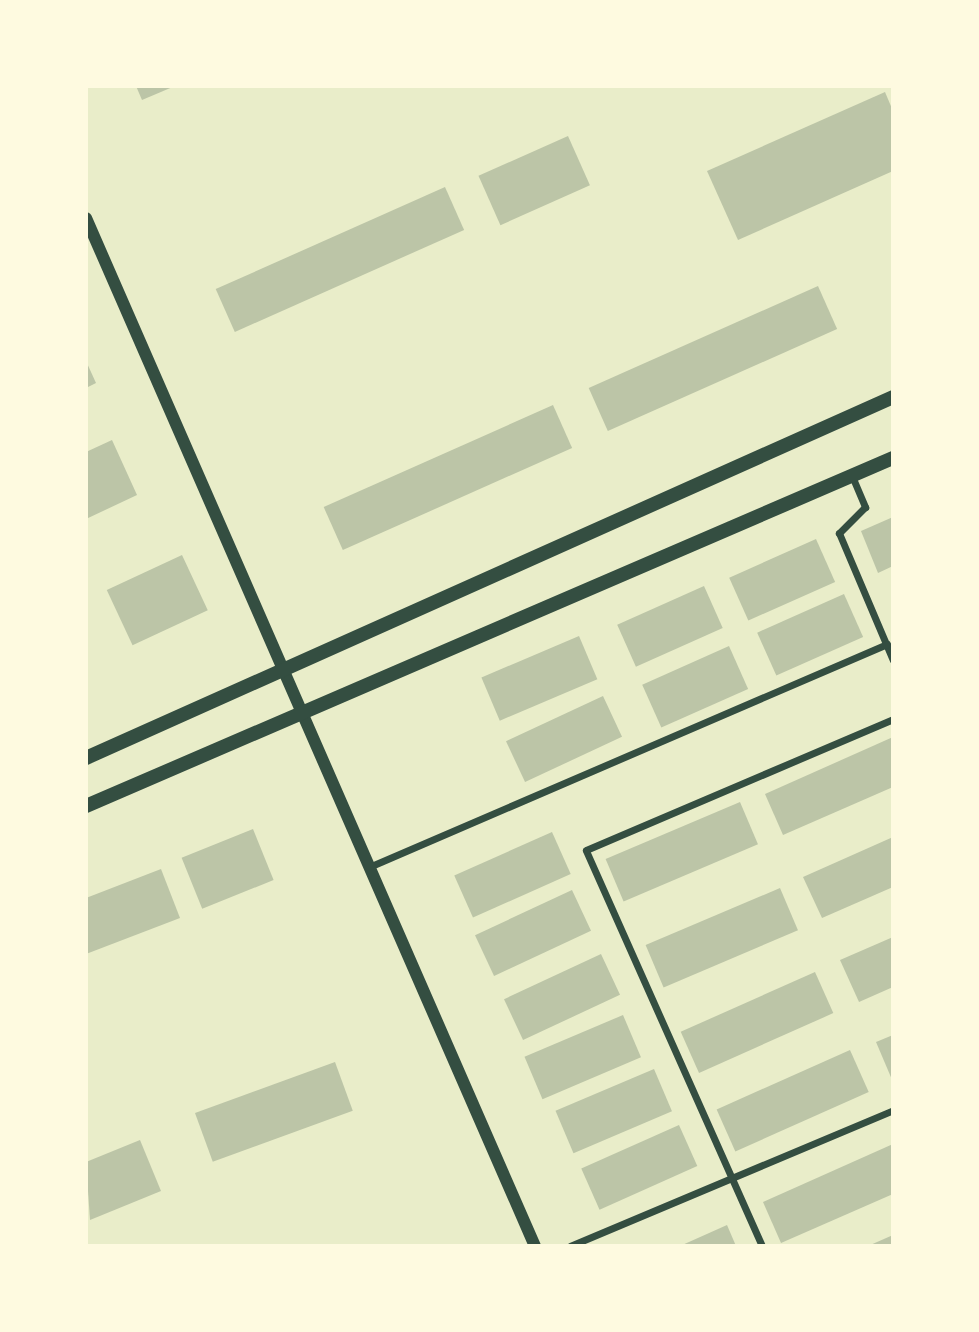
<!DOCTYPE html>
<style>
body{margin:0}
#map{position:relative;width:979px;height:1332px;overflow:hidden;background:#e9edc9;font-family:"Sofia Sans Condensed",sans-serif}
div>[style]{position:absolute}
.building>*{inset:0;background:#bcc5a7;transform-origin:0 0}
.minor>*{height:7px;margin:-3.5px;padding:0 3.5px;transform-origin:3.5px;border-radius:3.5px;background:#344e41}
.tertiary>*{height:12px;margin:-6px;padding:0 6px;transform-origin:6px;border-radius:6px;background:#344e41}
.secondary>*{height:14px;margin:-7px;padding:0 7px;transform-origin:7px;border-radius:7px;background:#344e41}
span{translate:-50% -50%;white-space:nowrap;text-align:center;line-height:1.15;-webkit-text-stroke:5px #fefae0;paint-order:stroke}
.frame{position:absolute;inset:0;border:88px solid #fefae0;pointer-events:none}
</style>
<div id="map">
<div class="building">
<i style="clip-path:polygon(136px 86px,175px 86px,142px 100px)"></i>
<i style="clip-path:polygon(885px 92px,893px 111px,893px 171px,738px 240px,707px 171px)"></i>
<i style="left:568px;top:136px;width:54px;height:98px;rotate:66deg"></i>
<i style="left:445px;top:187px;width:47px;height:251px;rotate:66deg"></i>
<i style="left:818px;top:286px;width:47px;height:251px;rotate:66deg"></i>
<i style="clip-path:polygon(86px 361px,96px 383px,86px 388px)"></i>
<i style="left:553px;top:405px;width:47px;height:251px;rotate:66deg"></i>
<i style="clip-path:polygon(112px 440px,137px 495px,86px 519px,86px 452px)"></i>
<i style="clip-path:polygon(893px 517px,893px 566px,878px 573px,861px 531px)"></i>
<i style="left:816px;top:539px;width:47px;height:95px;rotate:66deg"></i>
<i style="left:182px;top:555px;width:61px;height:83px;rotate:65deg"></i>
<i style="left:704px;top:586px;width:46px;height:95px;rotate:66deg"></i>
<i style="left:844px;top:594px;width:47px;height:95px;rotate:66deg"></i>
<i style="left:579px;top:636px;width:47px;height:106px;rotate:67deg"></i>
<i style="left:729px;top:646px;width:47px;height:95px;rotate:66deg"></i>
<i style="left:603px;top:696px;width:45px;height:107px;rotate:65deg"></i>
<i style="clip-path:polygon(893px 737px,893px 787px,783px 835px,765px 794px)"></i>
<i style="left:740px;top:802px;width:46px;height:146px;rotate:67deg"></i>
<i style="left:253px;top:829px;width:55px;height:77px;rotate:68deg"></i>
<i style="left:552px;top:832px;width:46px;height:107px;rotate:66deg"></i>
<i style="clip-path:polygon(893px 837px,893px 887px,822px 918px,803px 877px)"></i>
<i style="clip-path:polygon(161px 869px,180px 918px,86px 954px,86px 898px)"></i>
<i style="left:780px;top:888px;width:46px;height:146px;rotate:67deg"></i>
<i style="left:572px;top:890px;width:45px;height:107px;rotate:65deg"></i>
<i style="clip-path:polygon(893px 937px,893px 987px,859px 1002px,840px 960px)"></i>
<i style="left:601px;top:954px;width:45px;height:107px;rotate:65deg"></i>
<i style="left:815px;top:972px;width:45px;height:147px;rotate:66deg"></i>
<i style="left:623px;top:1015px;width:46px;height:107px;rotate:67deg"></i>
<i style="clip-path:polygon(893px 1035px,893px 1082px,876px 1042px)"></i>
<i style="left:850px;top:1050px;width:46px;height:146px;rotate:66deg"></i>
<i style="left:335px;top:1062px;width:52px;height:149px;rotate:70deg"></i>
<i style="left:654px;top:1069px;width:46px;height:107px;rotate:67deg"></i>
<i style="left:679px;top:1125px;width:45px;height:107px;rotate:66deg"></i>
<i style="clip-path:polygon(140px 1140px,161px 1191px,90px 1220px,86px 1162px)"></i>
<i style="clip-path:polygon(893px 1144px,893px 1194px,781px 1243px,763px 1202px)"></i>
<i style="clip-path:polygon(727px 1225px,736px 1246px,680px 1246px)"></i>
<i style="clip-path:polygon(893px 1235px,893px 1246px,868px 1246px)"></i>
</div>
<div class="minor">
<i style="left:852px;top:476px;width:34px;rotate:67deg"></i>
<i style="left:865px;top:507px;width:37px;rotate:135deg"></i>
<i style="left:839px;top:533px;width:138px;rotate:67deg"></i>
<i style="left:369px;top:867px;width:564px;rotate:-23.29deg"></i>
<i style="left:570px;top:1246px;width:350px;rotate:-22.8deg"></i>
<i style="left:762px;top:1246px;width:433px;rotate:-114deg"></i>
<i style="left:586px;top:850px;width:334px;rotate:-23.1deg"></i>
</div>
<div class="tertiary">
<i style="left:86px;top:218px;width:1122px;rotate:66.41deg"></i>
</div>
<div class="secondary">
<i style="left:86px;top:758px;width:884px;rotate:-24.1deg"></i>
<i style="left:86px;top:806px;width:879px;rotate:-23.33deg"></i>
</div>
<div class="frame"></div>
</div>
